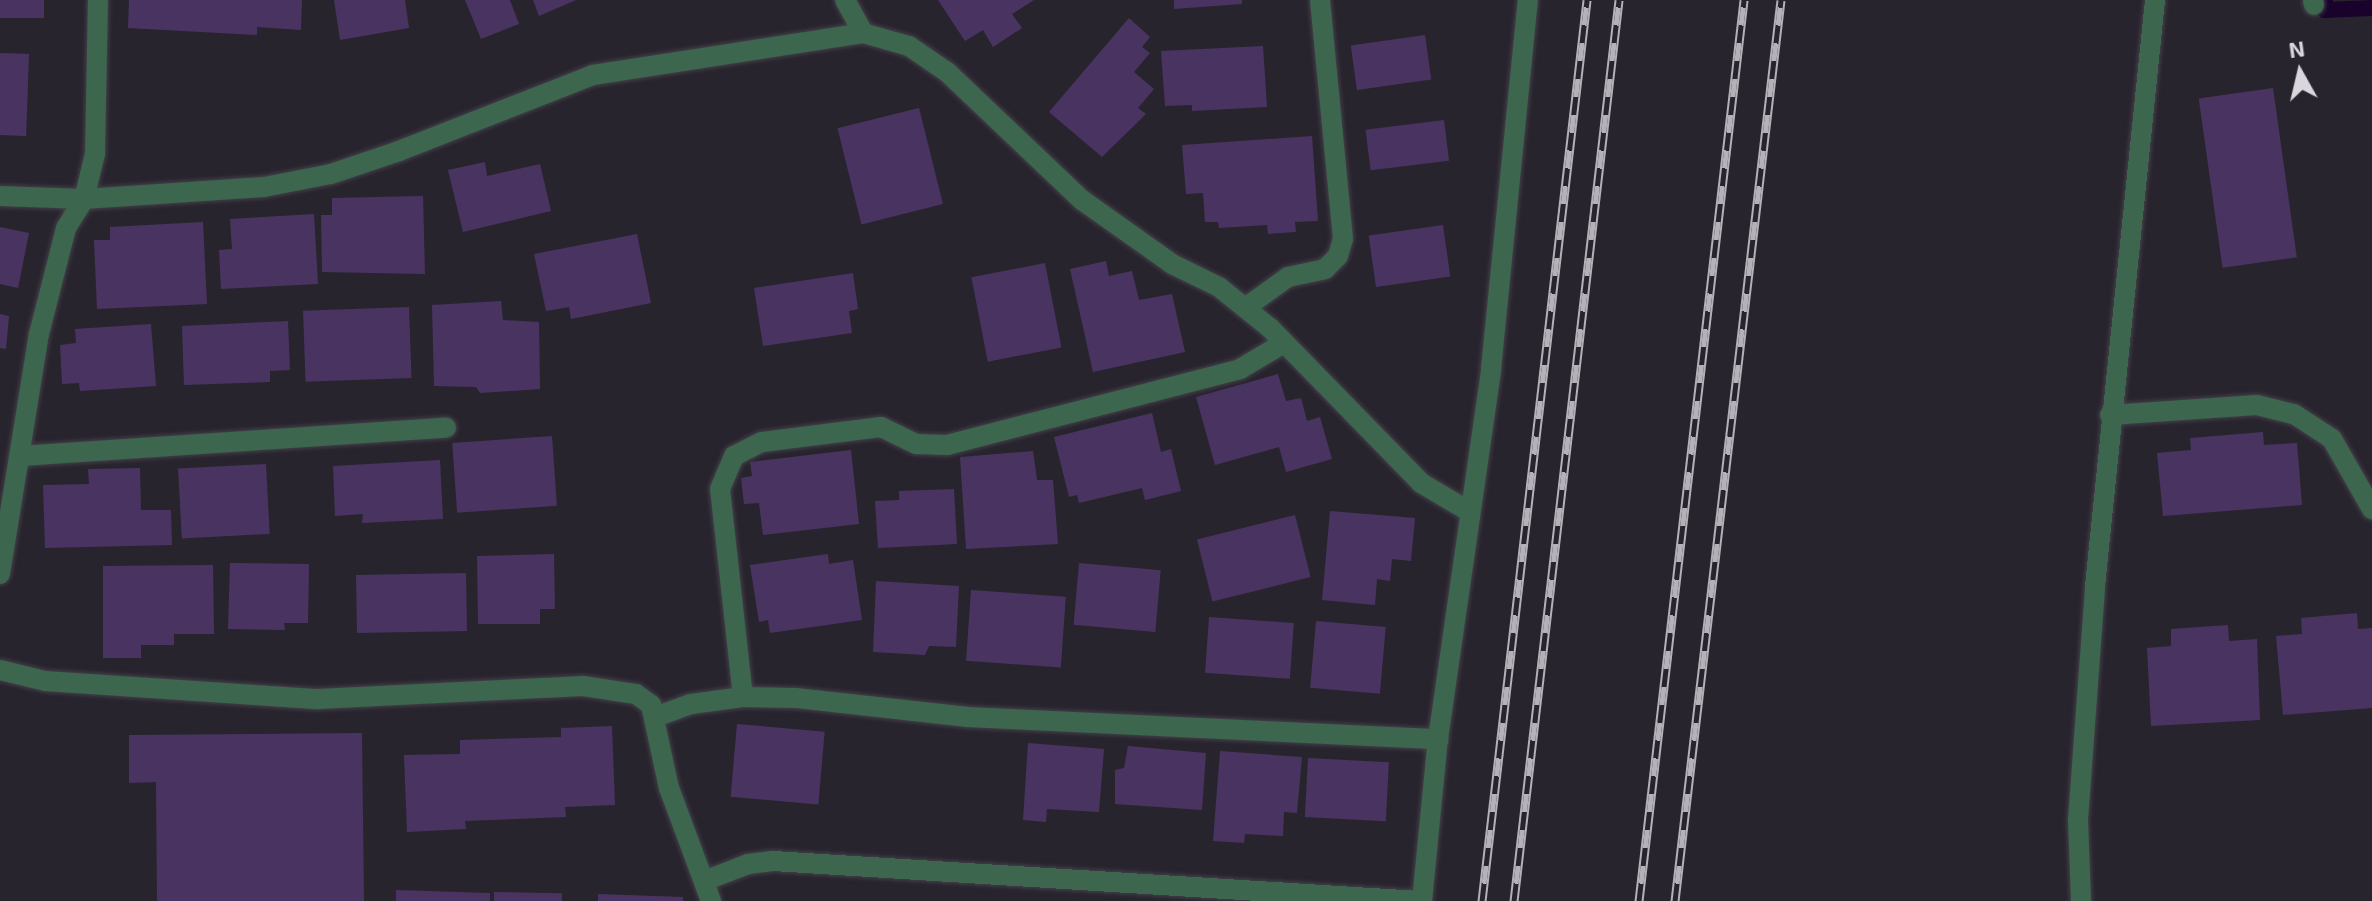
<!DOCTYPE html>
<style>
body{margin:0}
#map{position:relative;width:2372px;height:901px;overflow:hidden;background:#28242e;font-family:"Exo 2",sans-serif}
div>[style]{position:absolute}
.stream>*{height:16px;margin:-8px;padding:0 8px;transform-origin:8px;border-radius:8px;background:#19032c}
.building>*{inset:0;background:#493461;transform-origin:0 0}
.roads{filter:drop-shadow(0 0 2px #44404a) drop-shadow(0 0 2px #44404a)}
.minor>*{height:20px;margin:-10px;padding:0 10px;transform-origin:10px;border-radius:10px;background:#3c664d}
.rail>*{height:9px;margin-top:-4.5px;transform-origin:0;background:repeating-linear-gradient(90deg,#28242e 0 18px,#b4b1b8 0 36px);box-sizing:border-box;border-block:2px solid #b4b1b8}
span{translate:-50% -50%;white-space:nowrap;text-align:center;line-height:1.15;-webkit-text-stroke:6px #28242e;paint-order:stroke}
.north{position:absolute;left:2260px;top:32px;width:80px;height:80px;-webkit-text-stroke:6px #28242e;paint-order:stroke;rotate:352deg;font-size:22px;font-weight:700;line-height:32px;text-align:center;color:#d9d6dd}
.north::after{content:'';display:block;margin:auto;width:28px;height:36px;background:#d9d6dd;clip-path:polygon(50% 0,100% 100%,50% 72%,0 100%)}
</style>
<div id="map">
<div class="stream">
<i style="left:2325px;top:0;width:10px;rotate:90deg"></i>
<i style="left:2325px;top:10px;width:47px;rotate:-2.4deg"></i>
</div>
<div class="building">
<i style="left:0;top:0;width:44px;height:18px"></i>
<i style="clip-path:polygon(129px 0,302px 0,301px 30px,257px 27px,257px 35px,128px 28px)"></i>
<i style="clip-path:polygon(334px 0,405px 0,409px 28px,340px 40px)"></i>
<i style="clip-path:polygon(465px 0,510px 0,519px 24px,481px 39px)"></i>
<i style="clip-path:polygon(533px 0,576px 0,539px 16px)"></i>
<i style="clip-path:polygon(938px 0,1034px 0,1012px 14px,1022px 28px,993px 47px,983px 30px,965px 41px)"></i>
<i style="clip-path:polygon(1174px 0,1242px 0,1242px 4px,1174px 9px)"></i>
<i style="clip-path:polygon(1129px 18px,1150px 37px,1142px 47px,1150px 53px,1134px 72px,1154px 89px,1138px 108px,1146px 114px,1102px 157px,1049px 112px)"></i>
<i style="left:1425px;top:35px;width:45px;height:75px;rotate:82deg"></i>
<i style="clip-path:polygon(1263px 46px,1267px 107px,1192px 111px,1192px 105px,1165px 106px,1161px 51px)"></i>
<i style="left:0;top:53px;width:29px;height:82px;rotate:2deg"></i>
<i style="left:2273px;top:88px;width:171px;height:75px;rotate:82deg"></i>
<i style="left:919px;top:108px;width:99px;height:84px;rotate:76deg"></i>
<i style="left:1444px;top:120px;width:41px;height:79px;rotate:83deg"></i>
<i style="clip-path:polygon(1312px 136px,1318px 221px,1295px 222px,1296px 232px,1268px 234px,1267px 225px,1219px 228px,1218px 222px,1205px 222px,1203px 193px,1186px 194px,1182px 145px)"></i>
<i style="clip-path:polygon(485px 162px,487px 176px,540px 164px,551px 211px,463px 232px,448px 170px)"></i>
<i style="clip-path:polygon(423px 196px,425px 274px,322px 272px,321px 215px,332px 215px,332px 198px)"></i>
<i style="clip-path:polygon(314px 214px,318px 284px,221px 289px,219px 250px,232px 249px,230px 219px)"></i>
<i style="clip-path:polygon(203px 222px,207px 304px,97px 309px,94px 240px,110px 240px,110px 227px)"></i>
<i style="left:1443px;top:225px;width:52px;height:75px;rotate:82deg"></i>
<i style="clip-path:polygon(0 227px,29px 233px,18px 288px,0 284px)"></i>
<i style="clip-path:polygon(637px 234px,651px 303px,571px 319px,569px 307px,546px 311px,534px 254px)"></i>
<i style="clip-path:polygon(1106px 261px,1109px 276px,1132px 271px,1139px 300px,1172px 294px,1185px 352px,1093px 372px,1070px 269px)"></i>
<i style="left:1045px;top:263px;width:86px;height:75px;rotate:79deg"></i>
<i style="clip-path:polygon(853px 273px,858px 309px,849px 311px,852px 333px,763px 346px,754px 288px)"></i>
<i style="clip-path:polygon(501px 301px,503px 320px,539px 322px,540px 389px,480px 393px,476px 387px,434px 386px,432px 305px)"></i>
<i style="left:409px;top:307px;width:71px;height:106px;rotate:88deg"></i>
<i style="clip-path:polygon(0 314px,9px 316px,6px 349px,0 348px)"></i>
<i style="clip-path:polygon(288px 321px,290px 370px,270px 371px,270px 382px,184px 385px,182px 326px)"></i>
<i style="clip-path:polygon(151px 324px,156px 386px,80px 391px,79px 383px,62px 384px,60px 345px,76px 343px,75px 329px)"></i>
<i style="clip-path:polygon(1278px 374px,1286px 401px,1301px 398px,1307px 421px,1320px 417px,1332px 459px,1286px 472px,1279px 447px,1215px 465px,1196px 397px)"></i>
<i style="clip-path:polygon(1152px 413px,1161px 452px,1171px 449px,1181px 491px,1145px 500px,1142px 488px,1079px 503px,1077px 495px,1069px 497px,1054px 437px)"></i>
<i style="clip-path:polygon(2263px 432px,2264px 445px,2297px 443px,2302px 505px,2163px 516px,2157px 453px,2191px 450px,2190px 438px)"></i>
<i style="left:552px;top:436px;width:70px;height:100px;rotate:86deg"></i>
<i style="clip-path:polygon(851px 450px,859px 524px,763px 535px,759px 503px,744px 504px,741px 478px,752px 476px,750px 462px)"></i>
<i style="clip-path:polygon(1033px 451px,1037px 480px,1053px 480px,1058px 544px,966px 549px,960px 457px)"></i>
<i style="clip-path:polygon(440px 460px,443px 519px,362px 523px,363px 514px,335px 516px,333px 466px)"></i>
<i style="left:266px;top:464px;width:70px;height:88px;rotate:87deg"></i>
<i style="clip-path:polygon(140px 468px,141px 510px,171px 510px,172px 545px,45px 548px,43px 485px,89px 484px,88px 469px)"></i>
<i style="clip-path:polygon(954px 489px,957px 544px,878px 548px,875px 501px,899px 500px,899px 491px)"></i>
<i style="clip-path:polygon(1330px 511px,1415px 518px,1411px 561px,1392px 559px,1390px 581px,1377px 579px,1375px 605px,1322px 600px)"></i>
<i style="left:1295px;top:515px;width:64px;height:101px;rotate:76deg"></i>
<i style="clip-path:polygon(554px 554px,555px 609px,540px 609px,540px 624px,478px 624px,477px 556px)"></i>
<i style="clip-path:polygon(828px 554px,829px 564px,853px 560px,862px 620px,770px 633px,768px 620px,759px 622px,750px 565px)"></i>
<i style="clip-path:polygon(230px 563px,309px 564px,308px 623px,284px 623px,285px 630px,228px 629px)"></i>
<i style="left:1079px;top:563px;width:82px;height:62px;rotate:5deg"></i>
<i style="clip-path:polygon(213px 565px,214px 634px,174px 634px,174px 645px,141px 645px,141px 658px,103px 658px,103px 566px)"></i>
<i style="left:466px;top:573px;width:58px;height:110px;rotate:89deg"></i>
<i style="clip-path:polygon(876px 581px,959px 586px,956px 647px,929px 646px,925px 655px,873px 652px)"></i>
<i style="left:971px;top:590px;width:95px;height:71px;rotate:4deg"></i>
<i style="clip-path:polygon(2357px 613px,2358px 629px,2372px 628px,2372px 708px,2283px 715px,2276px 636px,2302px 634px,2301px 618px)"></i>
<i style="left:1209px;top:617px;width:85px;height:56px;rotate:4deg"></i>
<i style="left:1316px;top:621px;width:70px;height:67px;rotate:5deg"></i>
<i style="clip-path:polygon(2228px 625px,2229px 641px,2257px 639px,2260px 720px,2151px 726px,2147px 648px,2171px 646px,2171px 629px)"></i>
<i style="left:737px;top:724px;width:88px;height:73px;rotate:5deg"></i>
<i style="clip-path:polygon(612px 726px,615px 805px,565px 807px,566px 817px,465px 821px,466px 829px,407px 832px,404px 755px,460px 754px,460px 740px,561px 737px,561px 728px)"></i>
<i style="clip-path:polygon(362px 733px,364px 901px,157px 901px,156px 782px,129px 783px,129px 735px)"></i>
<i style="clip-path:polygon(1028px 743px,1104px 749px,1099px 812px,1047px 809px,1046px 822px,1023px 820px)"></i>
<i style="clip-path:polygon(1128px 746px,1206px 753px,1202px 810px,1115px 804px,1115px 770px,1124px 768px)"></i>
<i style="clip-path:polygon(1220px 751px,1302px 757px,1297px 813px,1284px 812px,1283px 836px,1245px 834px,1244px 843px,1213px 841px)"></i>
<i style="left:1308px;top:758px;width:81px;height:59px;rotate:3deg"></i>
<i style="clip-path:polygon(396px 890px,490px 893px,490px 901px,396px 901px)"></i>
<i style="left:494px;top:892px;width:68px;height:9px;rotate:1deg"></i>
<i style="clip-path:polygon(598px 894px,683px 897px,683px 901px,598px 901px)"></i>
</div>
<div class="roads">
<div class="minor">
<i style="left:845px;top:0;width:38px;rotate:61deg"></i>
<i style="left:2313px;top:0;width:5px;rotate:79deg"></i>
<i style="left:0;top:196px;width:84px;rotate:2deg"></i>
<i style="left:84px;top:199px;width:180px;rotate:-3.8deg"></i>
<i style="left:264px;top:187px;width:68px;rotate:-11deg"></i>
<i style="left:331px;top:174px;width:72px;rotate:-18.7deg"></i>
<i style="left:399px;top:151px;width:208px;rotate:-21.4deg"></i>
<i style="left:593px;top:75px;width:273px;rotate:-8.8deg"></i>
<i style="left:863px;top:33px;width:48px;rotate:15.8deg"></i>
<i style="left:909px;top:46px;width:46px;rotate:34.4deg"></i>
<i style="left:947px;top:72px;width:186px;rotate:43.5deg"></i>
<i style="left:1082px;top:200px;width:110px;rotate:35.4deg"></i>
<i style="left:1172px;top:264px;width:52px;rotate:26.1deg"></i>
<i style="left:1219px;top:287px;width:65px;rotate:38.8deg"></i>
<i style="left:1270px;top:328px;width:216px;rotate:45.7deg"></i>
<i style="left:1421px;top:483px;width:57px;rotate:30.6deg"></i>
<i style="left:1245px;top:308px;width:53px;rotate:-35.8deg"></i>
<i style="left:1288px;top:277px;width:38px;rotate:-12deg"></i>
<i style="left:1325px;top:269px;width:18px;rotate:-45deg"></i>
<i style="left:1338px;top:256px;width:18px;rotate:-74deg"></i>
<i style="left:1343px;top:239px;width:240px;rotate:-95.5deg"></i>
<i style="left:2110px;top:415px;width:147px;rotate:-3.9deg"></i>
<i style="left:2257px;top:405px;width:38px;rotate:14deg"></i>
<i style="left:2294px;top:414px;width:45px;rotate:33.3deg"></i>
<i style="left:2332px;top:439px;width:81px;rotate:60.3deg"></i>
<i style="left:19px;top:456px;width:428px;rotate:-3.8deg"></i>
<i style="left:0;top:574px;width:243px;rotate:-80.8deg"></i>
<i style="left:39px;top:334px;width:109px;rotate:-75.7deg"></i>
<i style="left:66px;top:228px;width:34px;rotate:-58deg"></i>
<i style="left:84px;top:199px;width:46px;rotate:-76.3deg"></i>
<i style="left:95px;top:154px;width:154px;rotate:-88.9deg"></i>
<i style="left:0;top:670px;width:46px;rotate:13.7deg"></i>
<i style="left:45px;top:681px;width:274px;rotate:3.8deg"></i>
<i style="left:318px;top:699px;width:265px;rotate:-2.8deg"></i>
<i style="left:583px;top:686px;width:54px;rotate:8.6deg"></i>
<i style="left:636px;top:694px;width:19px;rotate:36deg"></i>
<i style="left:651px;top:705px;width:85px;rotate:77.8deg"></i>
<i style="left:669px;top:788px;width:121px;rotate:69.6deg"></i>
<i style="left:743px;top:697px;width:209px;rotate:-96.3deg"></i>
<i style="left:720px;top:489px;width:36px;rotate:-67deg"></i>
<i style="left:734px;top:456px;width:31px;rotate:-27deg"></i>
<i style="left:762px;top:442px;width:120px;rotate:-7.2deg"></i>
<i style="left:881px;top:427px;width:39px;rotate:26deg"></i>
<i style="left:916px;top:444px;width:31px;rotate:2deg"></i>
<i style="left:947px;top:445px;width:303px;rotate:-14.5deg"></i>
<i style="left:1240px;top:369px;width:51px;rotate:-30.6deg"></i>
<i style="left:655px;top:717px;width:38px;rotate:-20deg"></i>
<i style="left:691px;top:704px;width:52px;rotate:-7.7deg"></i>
<i style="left:743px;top:697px;width:53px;rotate:1.1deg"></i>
<i style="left:796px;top:698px;width:172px;rotate:6.3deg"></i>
<i style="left:967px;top:717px;width:472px;rotate:2.7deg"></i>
<i style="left:704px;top:881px;width:47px;rotate:-21.1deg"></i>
<i style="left:748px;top:864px;width:25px;rotate:-7deg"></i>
<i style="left:773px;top:861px;width:647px;rotate:3.54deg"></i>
<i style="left:1422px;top:901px;width:163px;rotate:-84.4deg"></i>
<i style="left:1438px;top:739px;width:374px;rotate:-81.8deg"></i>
<i style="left:1491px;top:369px;width:371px;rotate:-84.3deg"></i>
<i style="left:2081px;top:901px;width:81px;rotate:-92.1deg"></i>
<i style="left:2078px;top:820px;width:235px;rotate:-85.8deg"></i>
<i style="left:2095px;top:586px;width:589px;rotate:-84.15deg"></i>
</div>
</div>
<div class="rail">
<i style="left:1482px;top:901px;width:907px;rotate:-83.35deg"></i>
<i style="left:1514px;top:901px;width:907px;rotate:-83.35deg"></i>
<i style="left:1639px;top:901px;width:907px;rotate:-83.35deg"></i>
<i style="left:1675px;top:901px;width:907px;rotate:-83.29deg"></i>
</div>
<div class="north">N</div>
</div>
